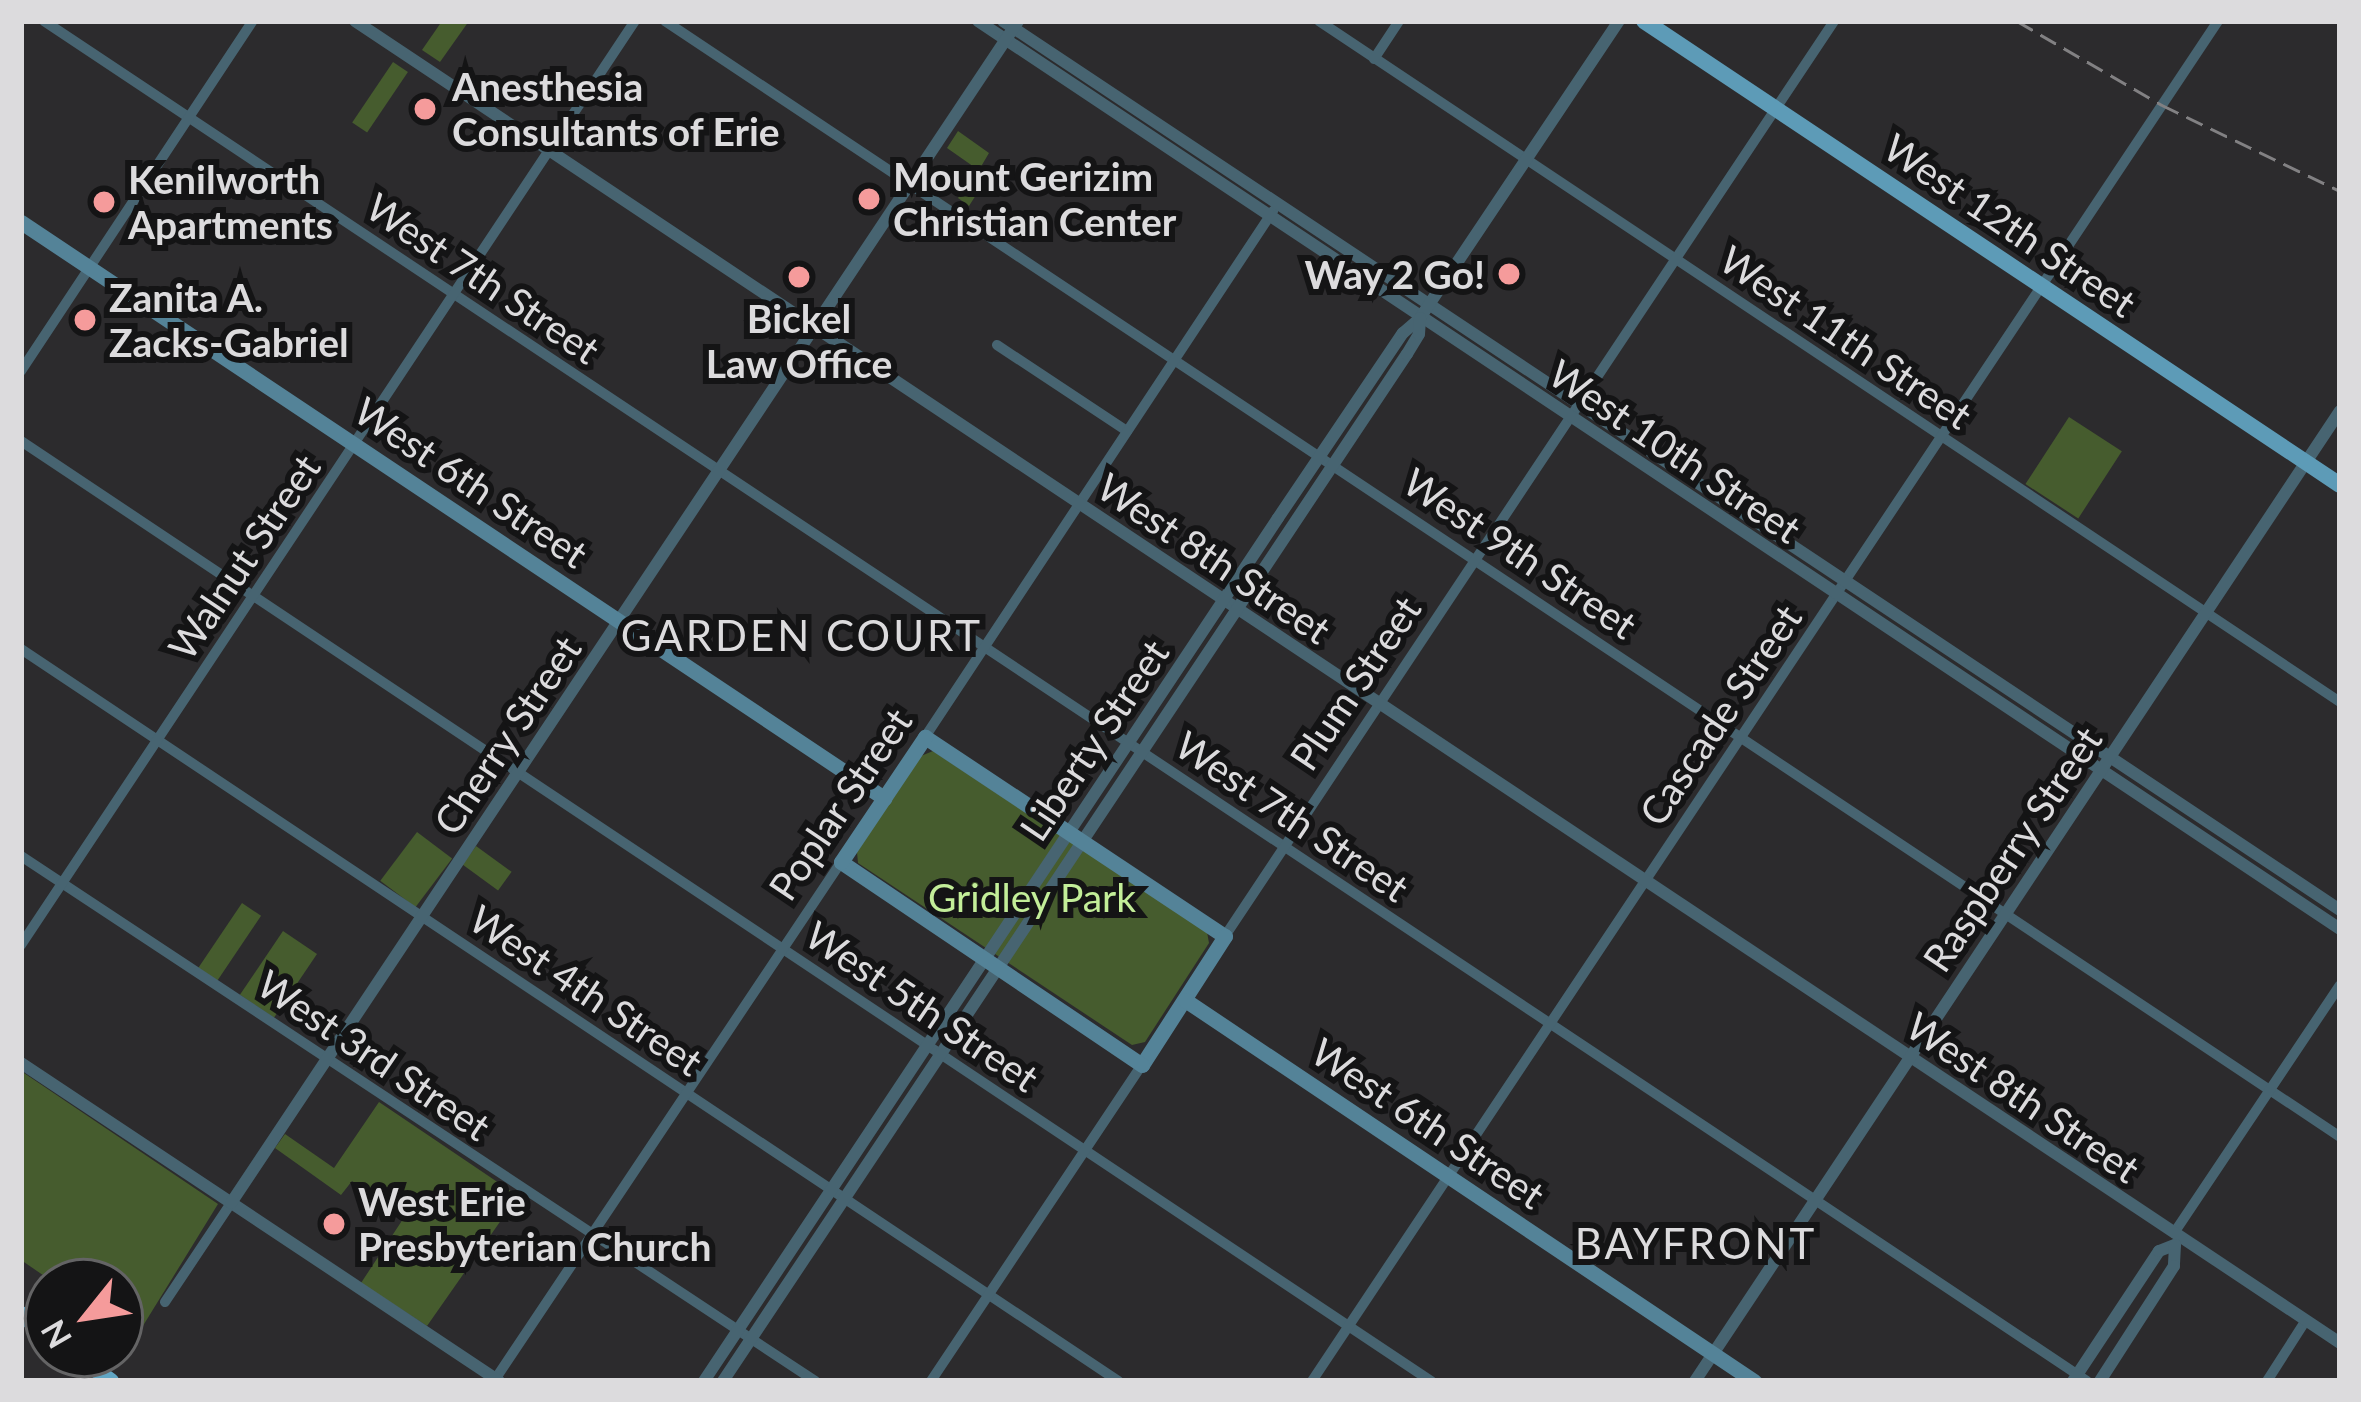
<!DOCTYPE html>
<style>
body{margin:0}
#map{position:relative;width:2361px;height:1402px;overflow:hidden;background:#2c2b2d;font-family:Lato,sans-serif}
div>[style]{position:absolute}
.green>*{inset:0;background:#465c2e;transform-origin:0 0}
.minor>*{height:10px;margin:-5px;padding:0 5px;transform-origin:5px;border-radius:5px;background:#476471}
.tertiary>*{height:12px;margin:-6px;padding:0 6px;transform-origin:6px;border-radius:6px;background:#476471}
.secondary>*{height:15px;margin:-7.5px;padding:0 7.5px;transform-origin:7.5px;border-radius:7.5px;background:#548398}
.primary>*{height:16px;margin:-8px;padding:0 8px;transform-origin:8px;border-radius:8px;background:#5d9bb7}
.trunk>*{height:16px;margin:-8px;padding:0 8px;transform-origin:8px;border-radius:8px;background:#61a6c4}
.rail>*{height:3px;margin-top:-1.5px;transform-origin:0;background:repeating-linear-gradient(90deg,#828183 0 18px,transparent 0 27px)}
.dots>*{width:33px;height:33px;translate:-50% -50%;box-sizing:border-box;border:6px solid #141415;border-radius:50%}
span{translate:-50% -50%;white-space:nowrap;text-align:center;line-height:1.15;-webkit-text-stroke:12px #141415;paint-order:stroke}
.poi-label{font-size:39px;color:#dcdbdd;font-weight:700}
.left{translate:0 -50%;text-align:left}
.right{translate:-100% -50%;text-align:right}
.street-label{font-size:39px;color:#dcdbdd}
.park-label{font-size:39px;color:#c3ee99}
.neighbourhood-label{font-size:42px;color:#dcdbdd;letter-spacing:3px}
.frame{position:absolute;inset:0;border:24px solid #dcdbdd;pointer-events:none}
.north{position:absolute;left:24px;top:1258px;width:120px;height:120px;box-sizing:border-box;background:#141415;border:3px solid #646465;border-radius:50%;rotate:240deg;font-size:33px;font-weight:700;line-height:48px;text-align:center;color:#dcdbdd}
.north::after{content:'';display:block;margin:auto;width:42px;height:54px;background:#f59b9b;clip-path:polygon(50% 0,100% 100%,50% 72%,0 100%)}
</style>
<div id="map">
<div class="green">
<i style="clip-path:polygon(442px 21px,469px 21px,440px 62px,422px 50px)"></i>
<i style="left:393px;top:62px;width:18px;height:73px;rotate:34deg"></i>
<i style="clip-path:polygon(958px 131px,989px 153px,979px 170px,988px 176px,969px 206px,958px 198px,977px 169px,947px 148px)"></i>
<i style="left:2069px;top:417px;width:63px;height:80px;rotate:33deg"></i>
<i style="clip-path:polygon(933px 751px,1207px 932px,1209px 943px,1145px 1042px,1132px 1045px,858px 863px,857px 852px,921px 756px)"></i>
<i style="left:417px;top:832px;width:44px;height:61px;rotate:37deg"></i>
<i style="left:476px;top:846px;width:44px;height:23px;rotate:36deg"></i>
<i style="left:242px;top:903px;width:23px;height:78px;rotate:34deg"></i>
<i style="left:283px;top:931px;width:41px;height:77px;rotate:34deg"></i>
<i style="clip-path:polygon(21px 1071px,218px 1204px,133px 1342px,120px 1331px,120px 1282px,53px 1282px,21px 1260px)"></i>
<i style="clip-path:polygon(379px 1102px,518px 1196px,427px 1326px,361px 1283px,405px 1216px,352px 1181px,341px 1195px,275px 1148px,285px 1134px,334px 1168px)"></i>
</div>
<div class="minor">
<i style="left:44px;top:21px;width:2454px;rotate:33.65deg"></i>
<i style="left:665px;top:21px;width:2013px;rotate:33.67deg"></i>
<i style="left:1319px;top:21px;width:1227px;rotate:33.7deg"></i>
<i style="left:1374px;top:59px;width:45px;rotate:-56.7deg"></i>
<i style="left:997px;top:345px;width:156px;rotate:33.5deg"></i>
<i style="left:21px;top:371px;width:420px;rotate:-56.5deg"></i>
<i style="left:21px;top:441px;width:1695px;rotate:33.69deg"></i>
<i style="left:21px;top:649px;width:1319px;rotate:33.71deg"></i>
<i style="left:925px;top:737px;width:631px;rotate:-56.51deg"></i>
<i style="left:21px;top:856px;width:952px;rotate:33.47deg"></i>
<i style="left:1225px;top:936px;width:1099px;rotate:-56.35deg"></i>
<i style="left:21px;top:945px;width:1109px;rotate:-56.4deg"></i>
<i style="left:2174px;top:1233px;width:298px;rotate:-56.2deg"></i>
<i style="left:165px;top:1302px;width:119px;rotate:-56.3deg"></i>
<i style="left:494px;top:1381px;width:624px;rotate:-56.23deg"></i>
<i style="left:931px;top:1381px;width:380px;rotate:-56.3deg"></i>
<i style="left:1312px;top:1381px;width:1634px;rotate:-56.33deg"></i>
<i style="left:2267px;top:1381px;width:72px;rotate:-57.4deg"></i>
</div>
<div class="tertiary">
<i style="left:355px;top:21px;width:2385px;rotate:33.66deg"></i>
<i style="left:978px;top:21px;width:1637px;rotate:33.69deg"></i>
<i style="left:1003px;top:21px;width:1606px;rotate:33.62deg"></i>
<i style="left:21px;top:1063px;width:574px;rotate:33.63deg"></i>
<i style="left:231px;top:1203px;width:1420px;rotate:-56.34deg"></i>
<i style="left:704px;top:1381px;width:1036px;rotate:-56.37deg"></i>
<i style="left:1278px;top:518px;width:223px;rotate:-56deg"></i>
<i style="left:1403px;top:333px;width:23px;rotate:-41deg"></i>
<i style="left:1420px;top:318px;width:358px;rotate:-56.2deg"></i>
<i style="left:723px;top:1381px;width:1234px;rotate:-56.34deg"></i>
<i style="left:1407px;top:354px;width:23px;rotate:-59deg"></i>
<i style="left:1419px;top:334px;width:16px;rotate:-86deg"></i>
<i style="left:1695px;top:1381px;width:1165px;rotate:-56.38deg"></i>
<i style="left:2073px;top:1381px;width:156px;rotate:-56.5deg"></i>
<i style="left:2159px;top:1251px;width:17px;rotate:-21deg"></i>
<i style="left:2175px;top:1245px;width:21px;rotate:93deg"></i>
<i style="left:2174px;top:1266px;width:137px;rotate:122.8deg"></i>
</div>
<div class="secondary">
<i style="left:21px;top:222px;width:1038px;rotate:33.72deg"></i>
<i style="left:925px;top:737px;width:360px;rotate:33.6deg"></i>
<i style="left:1225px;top:936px;width:153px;rotate:122.8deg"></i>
<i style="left:1142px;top:1065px;width:363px;rotate:-146deg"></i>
<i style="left:841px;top:862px;width:151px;rotate:-56.1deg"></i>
<i style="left:1185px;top:1000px;width:685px;rotate:33.81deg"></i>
</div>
<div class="primary">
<i style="left:1644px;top:21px;width:836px;rotate:33.69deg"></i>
</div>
<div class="trunk">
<i style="left:21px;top:1314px;width:34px;rotate:38deg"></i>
<i style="left:74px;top:1354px;width:46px;rotate:36.1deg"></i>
</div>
<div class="rail">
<i style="left:2017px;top:21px;width:168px;rotate:30.1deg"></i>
<i style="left:2162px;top:105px;width:198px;rotate:25.8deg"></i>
</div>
<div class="dots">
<i style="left:425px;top:109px;background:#f59b9b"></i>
<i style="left:869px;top:199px;background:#f59b9b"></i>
<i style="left:104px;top:202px;background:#f59b9b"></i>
<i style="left:1509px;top:274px;background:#f59b9b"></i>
<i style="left:799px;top:277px;background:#f59b9b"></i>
<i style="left:85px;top:320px;background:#f59b9b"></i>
<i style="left:334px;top:1224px;background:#f59b9b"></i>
</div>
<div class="poi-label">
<span class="left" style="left:452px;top:109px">Anesthesia<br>Consultants of Erie</span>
<span class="left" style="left:893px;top:199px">Mount Gerizim<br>Christian Center</span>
<span class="left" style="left:128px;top:202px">Kenilworth<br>Apartments</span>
<span class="right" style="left:1485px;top:274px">Way 2 Go!</span>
<span class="left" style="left:109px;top:320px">Zanita A.<br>Zacks-Gabriel</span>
<span style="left:799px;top:341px">Bickel<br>Law Office</span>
<span class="left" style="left:358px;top:1224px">West Erie<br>Presbyterian Church</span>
</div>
<div class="street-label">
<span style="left:2010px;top:225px;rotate:34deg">West 12th Street</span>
<span style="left:483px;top:278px;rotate:34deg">West 7th Street</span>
<span style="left:1846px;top:337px;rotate:34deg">West 11th Street</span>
<span style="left:1675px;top:451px;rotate:34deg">West 10th Street</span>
<span style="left:471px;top:482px;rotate:34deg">West 6th Street</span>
<span style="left:1520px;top:553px;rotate:34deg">West 9th Street</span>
<span style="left:244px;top:557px;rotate:-56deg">Walnut Street</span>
<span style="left:1214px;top:558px;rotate:34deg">West 8th Street</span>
<span style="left:1355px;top:683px;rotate:-56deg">Plum Street</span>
<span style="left:1720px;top:715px;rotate:-56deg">Cascade Street</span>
<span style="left:507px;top:735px;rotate:-56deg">Cherry Street</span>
<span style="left:1094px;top:740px;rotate:-56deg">Liberty Street</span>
<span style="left:840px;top:804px;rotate:-56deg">Poplar Street</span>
<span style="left:1292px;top:816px;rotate:34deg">West 7th Street</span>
<span style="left:2012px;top:849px;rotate:-56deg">Raspberry Street</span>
<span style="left:586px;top:990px;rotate:34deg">West 4th Street</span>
<span style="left:922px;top:1006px;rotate:34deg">West 5th Street</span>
<span style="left:374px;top:1055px;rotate:34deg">West 3rd Street</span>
<span style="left:2023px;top:1097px;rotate:34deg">West 8th Street</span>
<span style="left:1428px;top:1123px;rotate:34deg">West 6th Street</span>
</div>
<div class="park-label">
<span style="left:1032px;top:897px">Gridley Park</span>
</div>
<div class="neighbourhood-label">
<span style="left:802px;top:635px">GARDEN COURT</span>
<span style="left:1696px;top:1243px">BAYFRONT</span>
</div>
<div class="frame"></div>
<div class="north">N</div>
</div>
